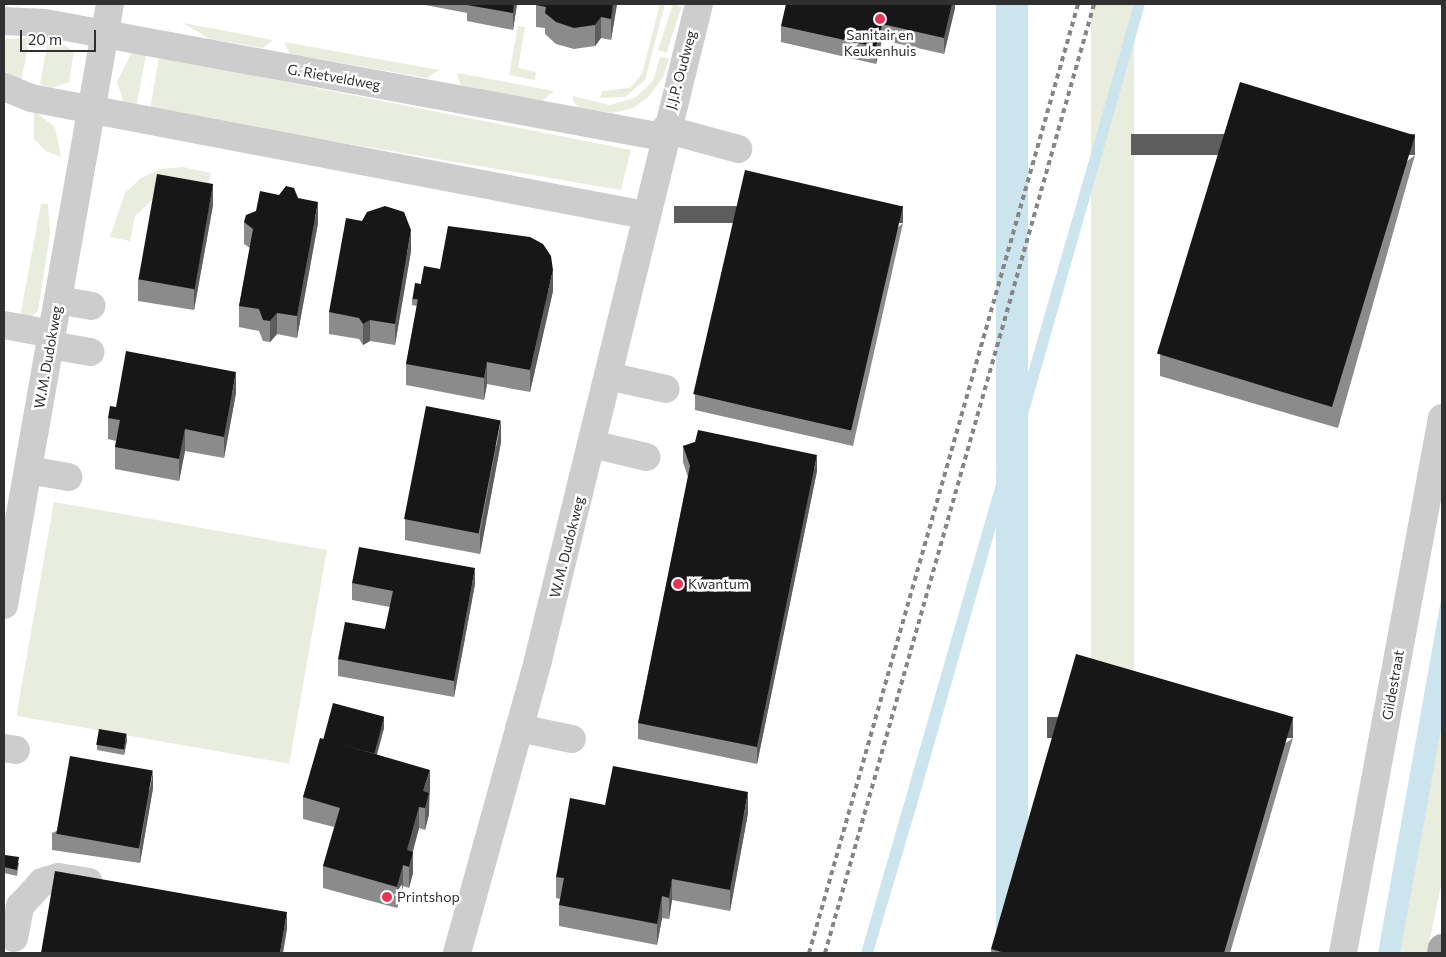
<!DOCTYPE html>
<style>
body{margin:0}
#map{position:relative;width:1446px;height:957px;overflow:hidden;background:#fff;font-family:Commissioner,sans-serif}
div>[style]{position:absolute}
.green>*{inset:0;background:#e8edde;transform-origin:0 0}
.water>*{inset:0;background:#cbe4ed;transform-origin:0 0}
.minor>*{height:28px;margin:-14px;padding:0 14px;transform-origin:14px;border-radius:14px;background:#cdcdcd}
.major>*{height:28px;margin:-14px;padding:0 14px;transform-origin:14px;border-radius:14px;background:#a8a8a8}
.rail>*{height:4px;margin-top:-2px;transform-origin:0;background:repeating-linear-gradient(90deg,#858585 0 5px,transparent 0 9px)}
.wall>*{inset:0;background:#8b8b8b}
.shaded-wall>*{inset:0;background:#5d5d5d;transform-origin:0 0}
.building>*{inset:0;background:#171717;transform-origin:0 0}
.dots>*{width:14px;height:14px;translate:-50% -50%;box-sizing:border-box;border:2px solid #fff;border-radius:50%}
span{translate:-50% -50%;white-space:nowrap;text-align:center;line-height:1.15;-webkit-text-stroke:5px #fff;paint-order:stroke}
.poi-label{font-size:14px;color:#303030}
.left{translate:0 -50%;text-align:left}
.street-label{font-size:14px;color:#303030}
.frame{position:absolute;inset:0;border:5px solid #303030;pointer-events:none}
.scale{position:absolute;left:20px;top:30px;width:76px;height:22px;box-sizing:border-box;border:2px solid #303030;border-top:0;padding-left:6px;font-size:15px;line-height:18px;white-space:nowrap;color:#303030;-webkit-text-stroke:4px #fff;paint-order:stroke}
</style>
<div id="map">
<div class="green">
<i style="clip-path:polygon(660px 4px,665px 4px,645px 80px,625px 97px,600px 98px,602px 91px,630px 88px,642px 74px)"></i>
<i style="left:673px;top:4px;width:9px;height:48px;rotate:18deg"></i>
<i style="left:1091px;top:4px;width:43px;height:987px"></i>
<i style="clip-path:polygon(183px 23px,273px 40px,263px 48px,210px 39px)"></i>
<i style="clip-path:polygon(518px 26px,525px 27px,518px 68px,536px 72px,535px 80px,509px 75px)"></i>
<i style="clip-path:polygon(49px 35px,74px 51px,69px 82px,52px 88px,40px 84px)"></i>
<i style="clip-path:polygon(30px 38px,21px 82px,4px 74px,4px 39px)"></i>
<i style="clip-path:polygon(284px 42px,439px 70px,427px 78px,290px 54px)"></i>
<i style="clip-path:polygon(147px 49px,136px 108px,124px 103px,117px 82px,132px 52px)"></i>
<i style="clip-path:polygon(159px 57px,631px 150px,621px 190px,150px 110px)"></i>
<i style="clip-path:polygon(660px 57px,669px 59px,663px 77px,649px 96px,633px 108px,612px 113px,580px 108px,573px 101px,573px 96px,610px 105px,635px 98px,653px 81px)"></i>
<i style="clip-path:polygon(457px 73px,554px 91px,542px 101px,469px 88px,460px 84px)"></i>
<i style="clip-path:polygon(34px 111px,55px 127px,61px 157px,46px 151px,34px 139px)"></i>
<i style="clip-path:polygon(183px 167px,211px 173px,207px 189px,164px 189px,135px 216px,130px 241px,110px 237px,125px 193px,141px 178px,161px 169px)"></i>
<i style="clip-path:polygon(41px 204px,48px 204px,50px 234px,38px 311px,31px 317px,20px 317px)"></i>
<i style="left:54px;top:502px;width:277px;height:217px;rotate:10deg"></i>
<i style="clip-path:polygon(1442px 723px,1442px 880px,1427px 953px,1399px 953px)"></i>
</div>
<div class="water">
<i style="left:996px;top:4px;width:32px;height:986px"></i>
<i style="clip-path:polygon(1134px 4px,1145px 4px,916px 808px,873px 953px,861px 953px)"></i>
<i style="clip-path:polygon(1442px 594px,1442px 724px,1400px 953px,1378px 953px)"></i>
</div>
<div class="minor">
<i style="left:4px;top:21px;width:41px;rotate:2.8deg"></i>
<i style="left:45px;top:23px;width:628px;rotate:10.45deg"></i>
<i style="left:4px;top:87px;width:29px;rotate:22deg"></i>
<i style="left:31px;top:98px;width:625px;rotate:10.79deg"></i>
<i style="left:665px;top:129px;width:76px;rotate:15.3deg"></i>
<i style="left:58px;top:300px;width:34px;rotate:10deg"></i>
<i style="left:4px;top:325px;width:49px;rotate:10.6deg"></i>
<i style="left:50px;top:345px;width:41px;rotate:9.9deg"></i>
<i style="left:608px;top:376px;width:59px;rotate:12.6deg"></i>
<i style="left:592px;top:444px;width:56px;rotate:13.5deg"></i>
<i style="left:28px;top:470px;width:41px;rotate:9.9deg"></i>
<i style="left:4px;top:605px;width:610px;rotate:-80deg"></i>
<i style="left:519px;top:728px;width:54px;rotate:11.7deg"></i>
<i style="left:4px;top:748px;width:12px;rotate:9deg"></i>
<i style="left:14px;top:938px;width:33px;rotate:-79deg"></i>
<i style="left:20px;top:906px;width:33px;rotate:-47deg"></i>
<i style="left:42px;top:882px;width:17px;rotate:-17deg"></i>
<i style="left:58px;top:877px;width:31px;rotate:9deg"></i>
<i style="left:457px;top:953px;width:304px;rotate:-74.5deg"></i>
<i style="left:538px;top:660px;width:675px;rotate:-76.21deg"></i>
<i style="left:1343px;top:953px;width:544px;rotate:-79.52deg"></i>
</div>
<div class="major">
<i style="left:1441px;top:953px;width:5px;rotate:-79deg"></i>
</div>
<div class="rail">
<i style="left:809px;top:953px;width:986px;rotate:-74.17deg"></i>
<i style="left:825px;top:953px;width:986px;rotate:-74.17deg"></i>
</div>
<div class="wall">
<i style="clip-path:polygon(420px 4px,517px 4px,513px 30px,467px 21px,467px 13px)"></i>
<i style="clip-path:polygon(617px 4px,611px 40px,601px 38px,595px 46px,574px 49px,556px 44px,545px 34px,545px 28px,536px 27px,536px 5px)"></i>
<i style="clip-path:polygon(955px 4px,955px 8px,944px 54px,882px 40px,876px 64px,781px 42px,781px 26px)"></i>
<i style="clip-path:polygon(1415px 155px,1338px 428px,1160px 376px,1160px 355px)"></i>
<i style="clip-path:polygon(298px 198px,318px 223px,297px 338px,277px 334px,270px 342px,263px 341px,259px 331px,239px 327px,239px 306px,250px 248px,244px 244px,244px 222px)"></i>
<i style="clip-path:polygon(213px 205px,194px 310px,138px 301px,138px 279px)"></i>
<i style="clip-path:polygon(903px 223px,853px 446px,695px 410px,695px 394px)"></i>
<i style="clip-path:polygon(411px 251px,395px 345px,370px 341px,363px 345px,359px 339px,329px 334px,329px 312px)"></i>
<i style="clip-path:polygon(421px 284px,553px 291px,530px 392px,487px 384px,484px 400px,406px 385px,406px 364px,417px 306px,412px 305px,412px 299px)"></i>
<i style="clip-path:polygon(236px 393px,224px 458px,185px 451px,179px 481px,115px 469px,115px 447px,116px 441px,108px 439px,108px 418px,116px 407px)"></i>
<i style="clip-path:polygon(501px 442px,480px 554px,405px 540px,405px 519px)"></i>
<i style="clip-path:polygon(695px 442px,817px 471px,757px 764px,638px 739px,638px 723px,688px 477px,683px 462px,683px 446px)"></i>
<i style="clip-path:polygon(352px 583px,475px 584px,454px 697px,338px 676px,338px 659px,385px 629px,390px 607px,352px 600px)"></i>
<i style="clip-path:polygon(384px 728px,377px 755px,430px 791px,429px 814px,425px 830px,419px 828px,413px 852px,413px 873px,409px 888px,403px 886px,397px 908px,323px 888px,323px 866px,334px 827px,303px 819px,303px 797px,322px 739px)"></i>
<i style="clip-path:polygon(1293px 738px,1230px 953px,991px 953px,991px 949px)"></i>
<i style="clip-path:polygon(127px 740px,124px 755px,97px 750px,97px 745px)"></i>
<i style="clip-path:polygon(153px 788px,140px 863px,52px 850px,52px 833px)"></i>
<i style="clip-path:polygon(748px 813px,730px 911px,672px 900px,669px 919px,662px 918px,657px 945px,559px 926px,559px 905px,560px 899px,556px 898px,556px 877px)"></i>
<i style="clip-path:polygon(4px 860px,19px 863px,17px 876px,4px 873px)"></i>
</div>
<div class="shaded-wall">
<i style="clip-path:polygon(514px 4px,517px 4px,513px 30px,513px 13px)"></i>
<i style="clip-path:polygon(613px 4px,617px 4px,611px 40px,611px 19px)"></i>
<i style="clip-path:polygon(952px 4px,955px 4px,955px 8px,944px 54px,944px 38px)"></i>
<i style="clip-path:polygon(601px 17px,601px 38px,595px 46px,595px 25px)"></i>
<i style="clip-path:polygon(882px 24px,882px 40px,876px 64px,876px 47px)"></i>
<i style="left:1415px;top:134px;width:21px;height:284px;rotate:90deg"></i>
<i style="clip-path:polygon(213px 184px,213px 205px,194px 310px,194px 289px)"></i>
<i style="clip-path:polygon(318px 202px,318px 223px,297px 338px,297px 316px)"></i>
<i style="left:903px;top:206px;width:17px;height:229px;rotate:90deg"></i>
<i style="clip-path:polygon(411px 230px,411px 251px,395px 345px,395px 324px)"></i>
<i style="clip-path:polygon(553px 270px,553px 291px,530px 392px,530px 370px)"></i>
<i style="clip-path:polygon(277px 313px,277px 334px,270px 342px,270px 321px)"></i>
<i style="clip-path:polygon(370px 320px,370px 341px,363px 345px,363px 324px)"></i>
<i style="clip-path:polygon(487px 362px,487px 384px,484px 400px,484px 378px)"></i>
<i style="clip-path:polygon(236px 372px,236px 393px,224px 458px,224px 437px)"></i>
<i style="clip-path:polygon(501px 420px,501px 442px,480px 554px,480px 533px)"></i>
<i style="clip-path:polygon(185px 429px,185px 451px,179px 481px,179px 459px)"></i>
<i style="clip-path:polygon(817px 455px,817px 471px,757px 764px,757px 747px)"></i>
<i style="clip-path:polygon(475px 568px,475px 584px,454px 697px,454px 681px)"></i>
<i style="clip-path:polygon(384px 717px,384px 728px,371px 775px,371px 763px)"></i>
<i style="left:1293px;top:717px;width:21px;height:246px;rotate:90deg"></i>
<i style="clip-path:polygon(127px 734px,127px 740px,124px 755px,124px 749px)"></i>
<i style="clip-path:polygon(430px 770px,430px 791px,425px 808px,423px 791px)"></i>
<i style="clip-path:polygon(153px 771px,153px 788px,140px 863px,140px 847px)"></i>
<i style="clip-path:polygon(748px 792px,748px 813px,730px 911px,730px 890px)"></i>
<i style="clip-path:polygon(429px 793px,429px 814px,425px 830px,425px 808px)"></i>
<i style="clip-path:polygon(419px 807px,419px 828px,408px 867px,407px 850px)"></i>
<i style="clip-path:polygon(413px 852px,413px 873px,409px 888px,409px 867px)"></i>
<i style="clip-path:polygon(403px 865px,403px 886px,397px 908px,397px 887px)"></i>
<i style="clip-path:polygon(672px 879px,672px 900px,669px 919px,669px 898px)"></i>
<i style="clip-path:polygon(662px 896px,662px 918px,657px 945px,657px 924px)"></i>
<i style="clip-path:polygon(287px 912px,287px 929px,283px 953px,280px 953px)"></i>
</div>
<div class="building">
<i style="clip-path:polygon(467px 4px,514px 4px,513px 13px,467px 5px)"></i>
<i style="clip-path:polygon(536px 4px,613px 4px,611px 19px,601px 17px,595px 25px,574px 28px,556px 22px,545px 13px,546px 7px,536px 5px)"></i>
<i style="clip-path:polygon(786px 4px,952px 4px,944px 38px,882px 24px,876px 47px,781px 26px)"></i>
<i style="left:1240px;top:82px;width:183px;height:284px;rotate:17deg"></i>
<i style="left:745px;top:170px;width:162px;height:230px;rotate:13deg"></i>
<i style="left:157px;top:174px;width:57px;height:107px;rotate:10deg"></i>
<i style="clip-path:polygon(286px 186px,294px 188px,298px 198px,318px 202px,297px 316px,277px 313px,270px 321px,263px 320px,259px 309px,239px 306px,253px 229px,244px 222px,246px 215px,256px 211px,260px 191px,279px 195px)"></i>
<i style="clip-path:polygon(385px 206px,404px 212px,411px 230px,395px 324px,370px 320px,363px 324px,359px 318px,329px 312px,346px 218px,362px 221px,367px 212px)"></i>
<i style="clip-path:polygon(448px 226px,530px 237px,543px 244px,551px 256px,553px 270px,530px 370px,487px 362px,484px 378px,406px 364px,424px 266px,440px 269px)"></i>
<i style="left:415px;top:283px;width:6px;height:16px;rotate:9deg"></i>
<i style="clip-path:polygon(126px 351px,236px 372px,224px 437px,185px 429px,179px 459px,115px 447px,120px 420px,108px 418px,110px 406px,116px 407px)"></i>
<i style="left:426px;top:406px;width:76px;height:115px;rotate:11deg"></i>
<i style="clip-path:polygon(698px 430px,817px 455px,757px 747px,638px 723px,690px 466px,683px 446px,695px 442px)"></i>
<i style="clip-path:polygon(359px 547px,475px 568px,454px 681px,338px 659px,345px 622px,385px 629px,393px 591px,352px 583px)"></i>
<i style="clip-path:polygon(1076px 654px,1293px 717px,1224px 953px,1005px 953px,991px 949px)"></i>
<i style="left:333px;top:703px;width:53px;height:38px;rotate:15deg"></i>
<i style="left:99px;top:729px;width:28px;height:16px;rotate:10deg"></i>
<i style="clip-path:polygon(320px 738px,430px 770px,423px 791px,429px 793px,425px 808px,419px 807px,407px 850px,413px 852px,409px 867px,403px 865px,397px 887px,323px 866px,340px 808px,303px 797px)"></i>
<i style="left:70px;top:756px;width:84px;height:79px;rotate:10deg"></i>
<i style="clip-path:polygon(613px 766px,748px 792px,730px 890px,672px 879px,669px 898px,662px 896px,657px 924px,559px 905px,564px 878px,556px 877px,570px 798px,605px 805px)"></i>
<i style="clip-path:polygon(5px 855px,19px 857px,17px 870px,4px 867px)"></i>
<i style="clip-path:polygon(55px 871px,287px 912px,280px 953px,41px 953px)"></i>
</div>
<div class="dots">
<i style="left:880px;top:19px;background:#e73356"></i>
<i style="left:678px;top:584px;background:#e73356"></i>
<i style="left:387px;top:897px;background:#e73356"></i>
</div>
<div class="poi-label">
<span style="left:880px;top:43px">Sanitair en<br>Keukenhuis</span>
<span class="left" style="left:688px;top:584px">Kwantum</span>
<span class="left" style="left:397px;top:897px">Printshop</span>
</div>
<div class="street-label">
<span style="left:681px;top:70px;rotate:-75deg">J.J.P. Oudweg</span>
<span style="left:334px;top:77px;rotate:10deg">G. Rietveldweg</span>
<span style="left:48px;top:357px;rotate:-80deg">W.M. Dudokweg</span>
<span style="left:567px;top:547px;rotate:-76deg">W.M. Dudokweg</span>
<span style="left:1393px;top:685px;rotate:-80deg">Gildestraat</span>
</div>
<div class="frame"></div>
<div class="scale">20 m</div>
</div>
